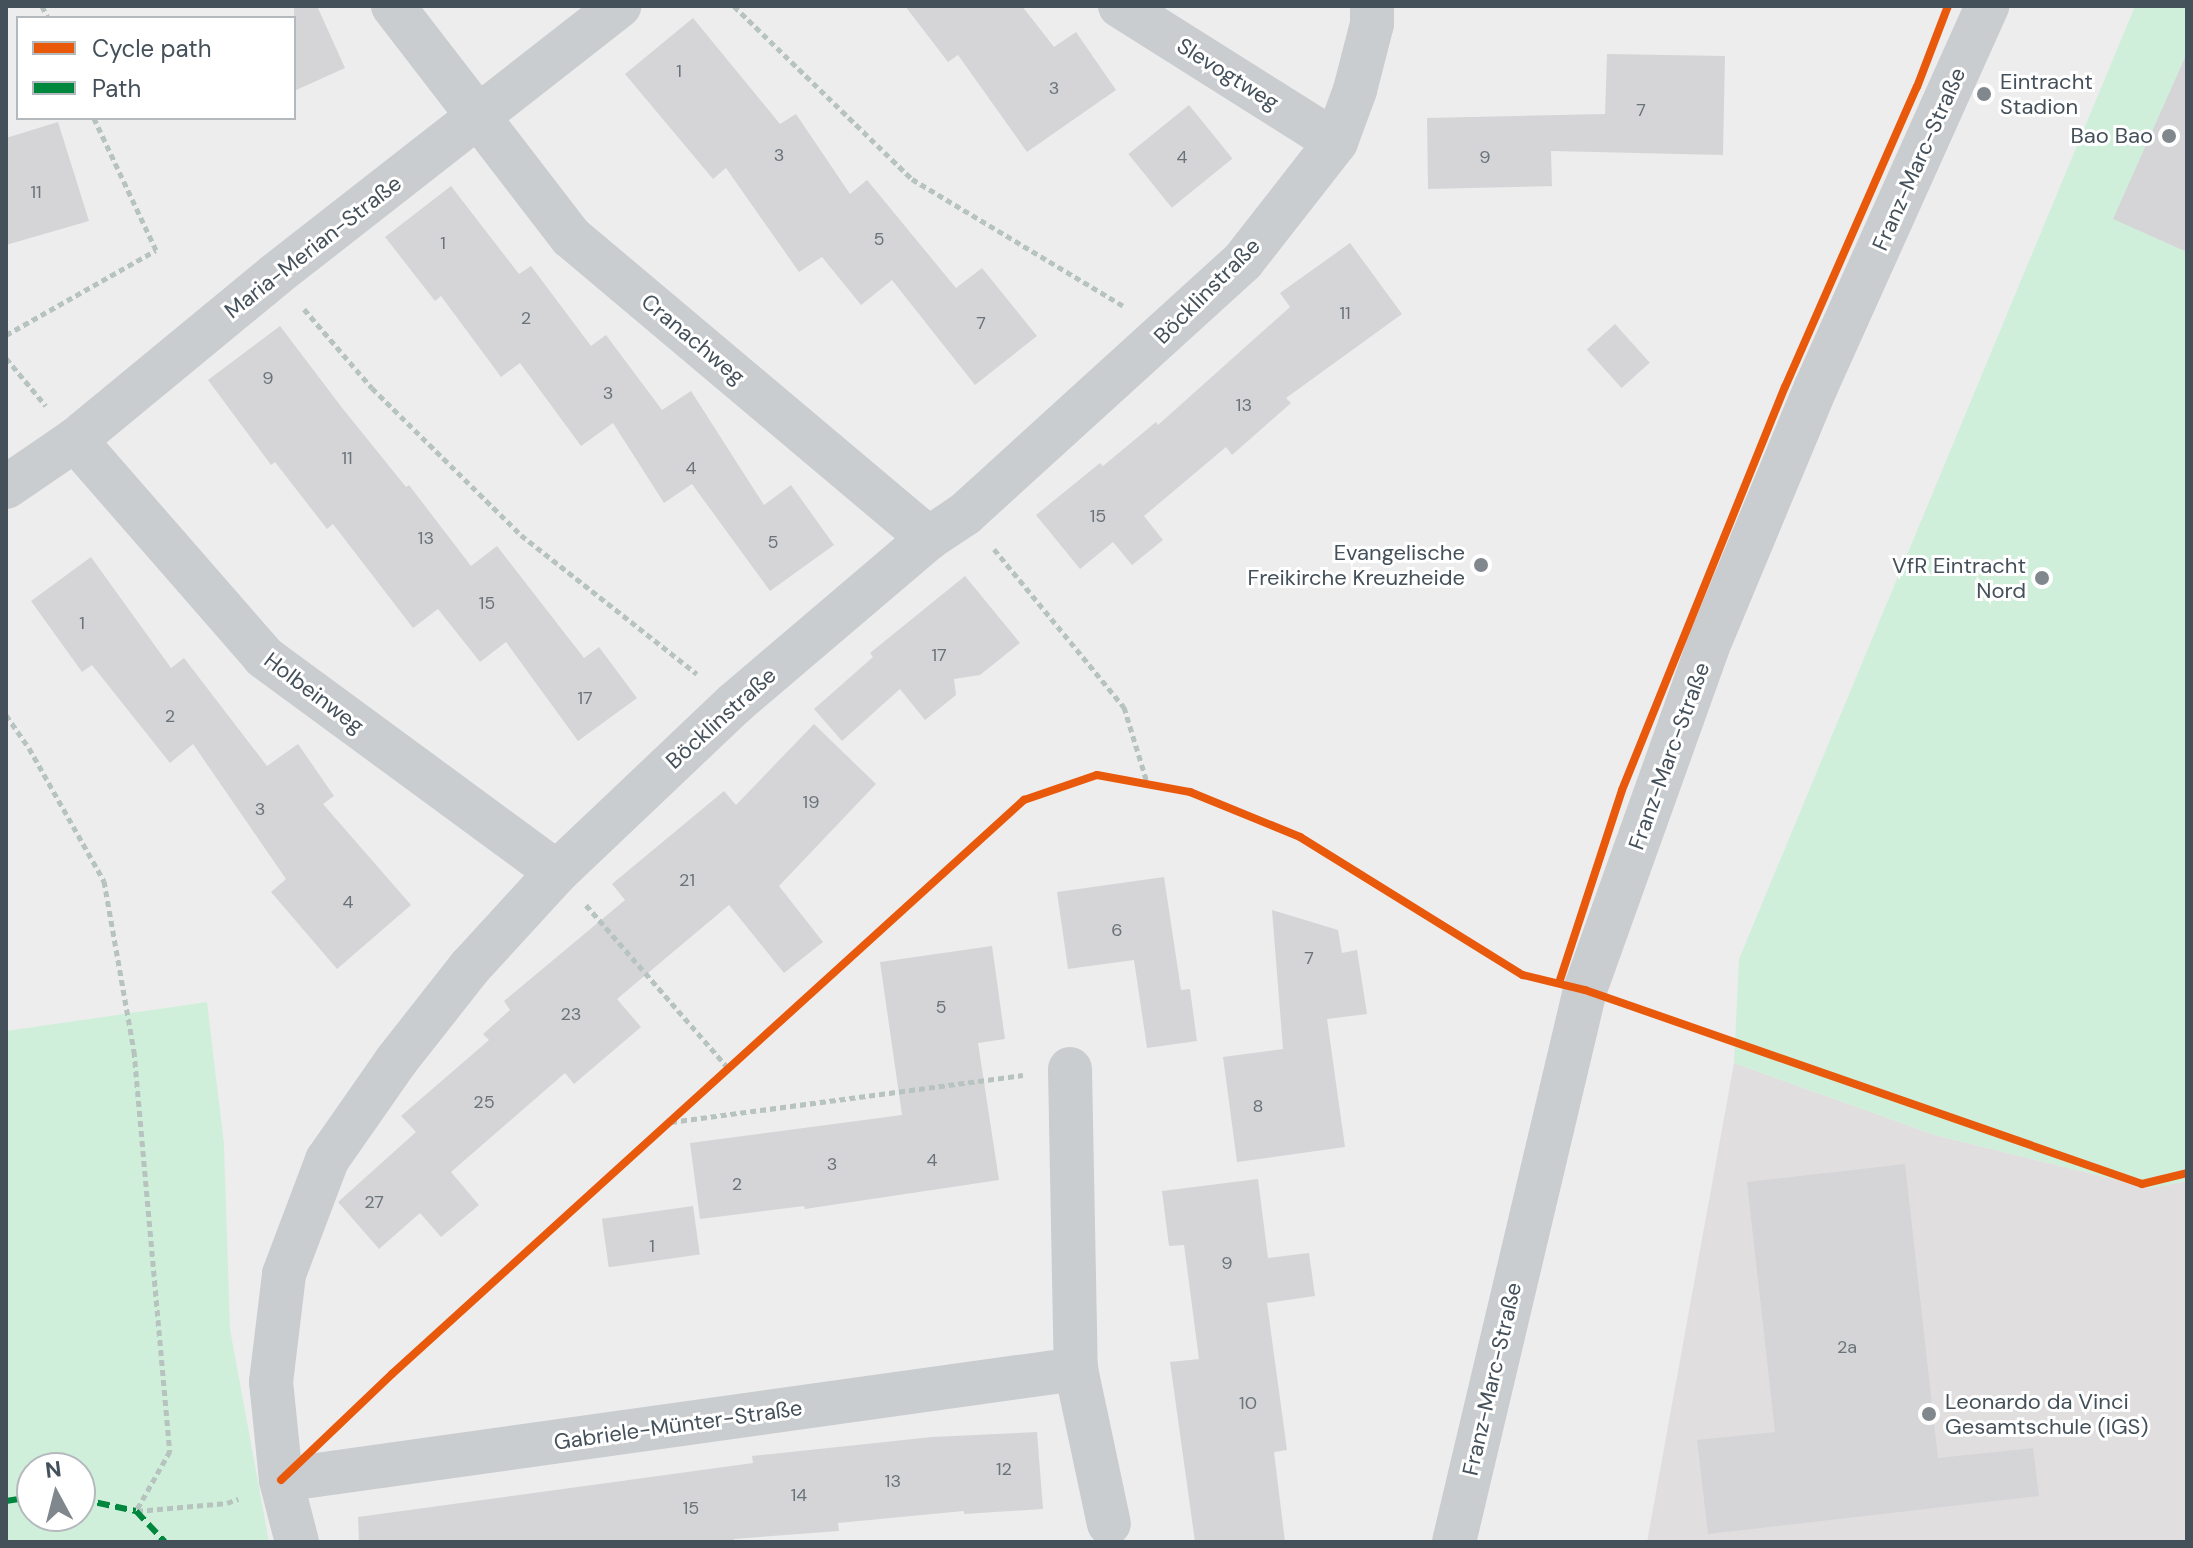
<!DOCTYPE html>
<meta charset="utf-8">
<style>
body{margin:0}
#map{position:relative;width:2193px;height:1548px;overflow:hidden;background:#eeeded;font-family:"DM Sans",sans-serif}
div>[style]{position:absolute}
.education>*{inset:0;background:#e0dedf}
.green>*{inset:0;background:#d0efdb}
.building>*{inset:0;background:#d5d5d7;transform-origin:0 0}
.path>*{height:5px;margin-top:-2.5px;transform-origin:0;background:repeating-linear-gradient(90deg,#b6c3bf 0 6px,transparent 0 10px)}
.minor>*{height:44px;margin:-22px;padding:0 22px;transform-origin:22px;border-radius:22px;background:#c9cdcf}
.quiet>*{height:6px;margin-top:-3px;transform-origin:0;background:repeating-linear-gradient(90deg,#00873e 0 12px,transparent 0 18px)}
.cycleway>*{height:8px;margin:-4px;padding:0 4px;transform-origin:4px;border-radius:4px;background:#e8590c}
.dots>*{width:22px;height:22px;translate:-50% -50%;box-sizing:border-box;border:4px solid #fff;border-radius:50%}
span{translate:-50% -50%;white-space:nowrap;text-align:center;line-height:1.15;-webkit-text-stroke:6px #fff;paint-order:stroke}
.number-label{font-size:18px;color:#6a737a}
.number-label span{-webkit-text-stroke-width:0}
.street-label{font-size:22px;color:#44505a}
.poi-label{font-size:22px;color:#44505a}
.left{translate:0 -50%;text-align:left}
.right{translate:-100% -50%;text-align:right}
.frame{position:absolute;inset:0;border:8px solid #44505a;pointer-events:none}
.legend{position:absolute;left:16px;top:16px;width:280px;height:104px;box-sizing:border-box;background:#fff;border:2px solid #b4b9bd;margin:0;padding:10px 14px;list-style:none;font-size:24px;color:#44505a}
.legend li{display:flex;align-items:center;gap:16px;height:40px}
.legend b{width:40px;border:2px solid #b4b9bd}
.north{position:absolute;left:16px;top:1452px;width:80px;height:80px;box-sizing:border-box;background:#fff;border:2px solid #b4b9bd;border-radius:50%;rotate:353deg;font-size:22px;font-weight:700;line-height:32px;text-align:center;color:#44505a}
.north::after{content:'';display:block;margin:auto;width:28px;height:36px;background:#80878d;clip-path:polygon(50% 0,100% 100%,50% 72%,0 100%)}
</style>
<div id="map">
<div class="education">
<i style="clip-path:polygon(1734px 1063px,1935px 1135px,2150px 1188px,2187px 1181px,2187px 1542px,1647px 1542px)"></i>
</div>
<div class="green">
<i style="clip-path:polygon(2135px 6px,2187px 6px,2187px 1181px,2150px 1188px,1935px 1135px,1734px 1063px,1739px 959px)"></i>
<i style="clip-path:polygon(evenodd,207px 1002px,224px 1144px,230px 1329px,269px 1542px,6px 1542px,6px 1031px,207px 1002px,32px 1468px,80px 1468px,80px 1516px,32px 1516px,32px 1468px)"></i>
</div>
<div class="building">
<i style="clip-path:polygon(294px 6px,317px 6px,345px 68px,294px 91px)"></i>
<i style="clip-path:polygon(905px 6px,1022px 6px,1054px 47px,1076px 32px,1116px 90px,1027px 152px,958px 55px,948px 62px)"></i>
<i style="clip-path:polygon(693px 18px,780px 124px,796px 114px,850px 194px,867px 180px,956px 288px,982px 268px,1037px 336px,975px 385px,892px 280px,861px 305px,822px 257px,799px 272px,726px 168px,713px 179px,625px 74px)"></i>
<i style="clip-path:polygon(2187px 53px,2187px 252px,2113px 219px)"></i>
<i style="clip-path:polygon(1607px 54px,1725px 56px,1723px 155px,1551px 151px,1552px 186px,1428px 189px,1427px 118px,1605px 114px)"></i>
<i style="left:1189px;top:105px;width:69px;height:78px;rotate:51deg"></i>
<i style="clip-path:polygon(58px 122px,89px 221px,6px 245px,6px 138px)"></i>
<i style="clip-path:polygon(451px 186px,519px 274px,531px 266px,591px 346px,606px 335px,662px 410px,691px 391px,764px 505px,791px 485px,834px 545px,770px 591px,692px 484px,664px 503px,613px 423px,581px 446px,520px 363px,501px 377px,441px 296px,435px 301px,385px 237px)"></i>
<i style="clip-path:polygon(1350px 243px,1402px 314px,1286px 398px,1291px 403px,1232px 455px,1226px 447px,1144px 516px,1163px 540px,1132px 565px,1113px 542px,1080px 569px,1036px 515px,1100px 463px,1103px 466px,1156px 422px,1158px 425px,1290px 307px,1280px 293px)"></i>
<i style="left:1615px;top:324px;width:52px;height:38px;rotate:48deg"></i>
<i style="clip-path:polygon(280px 326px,343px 409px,406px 487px,409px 485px,471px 566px,497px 546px,584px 658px,599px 647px,637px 698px,578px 741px,506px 642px,480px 662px,438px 609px,413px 628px,333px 524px,327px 529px,275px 462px,271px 465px,208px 380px)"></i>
<i style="clip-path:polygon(91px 557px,171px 668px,184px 658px,267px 766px,298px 744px,334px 796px,323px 804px,411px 905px,337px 969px,271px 892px,286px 879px,193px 744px,170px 763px,92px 665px,82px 672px,31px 601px)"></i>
<i style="clip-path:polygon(965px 576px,1020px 643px,980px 675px,954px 679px,956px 695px,925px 720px,900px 689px,842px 741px,814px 709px,873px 657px,870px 653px)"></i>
<i style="clip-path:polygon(814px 724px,876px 784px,779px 886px,823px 942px,784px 973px,729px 905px,617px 999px,641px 1027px,574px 1084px,565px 1073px,451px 1172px,479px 1205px,441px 1237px,420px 1213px,379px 1249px,338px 1202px,416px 1132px,401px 1116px,489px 1040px,483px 1034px,510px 1010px,504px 1001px,625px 900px,612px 884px,724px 791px,736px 805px)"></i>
<i style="clip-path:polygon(1164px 877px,1181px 990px,1190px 989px,1197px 1041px,1147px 1048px,1134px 960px,1068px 969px,1057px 892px)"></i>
<i style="clip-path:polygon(1272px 910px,1338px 930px,1342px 953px,1357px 950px,1367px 1014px,1327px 1019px,1345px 1147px,1237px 1162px,1223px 1057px,1283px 1049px)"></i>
<i style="clip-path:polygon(992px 946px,1005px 1039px,978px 1043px,999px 1180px,805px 1209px,804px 1206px,700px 1219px,690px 1143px,902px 1115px,880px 962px)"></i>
<i style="clip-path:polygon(1905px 1164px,1938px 1458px,2033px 1448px,2039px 1496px,1708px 1534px,1697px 1440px,1775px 1432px,1747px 1182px)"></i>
<i style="clip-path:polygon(1258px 1179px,1268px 1258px,1309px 1253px,1315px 1296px,1267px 1303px,1287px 1450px,1274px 1452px,1285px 1542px,1195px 1542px,1170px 1362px,1199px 1359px,1184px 1245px,1169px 1246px,1162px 1191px)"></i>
<i style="left:693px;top:1206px;width:49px;height:92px;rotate:82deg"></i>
<i style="clip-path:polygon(1037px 1432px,1043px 1509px,964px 1514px,964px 1511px,838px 1523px,839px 1531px,734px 1539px,734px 1542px,359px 1542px,358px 1517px,753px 1463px,752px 1456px,932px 1437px)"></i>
</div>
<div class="path">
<i style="left:42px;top:6px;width:13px;rotate:63deg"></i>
<i style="left:734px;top:6px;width:248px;rotate:44.2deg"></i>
<i style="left:912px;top:179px;width:246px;rotate:31deg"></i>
<i style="left:304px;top:309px;width:104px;rotate:49.3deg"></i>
<i style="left:372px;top:388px;width:209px;rotate:44.6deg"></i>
<i style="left:521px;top:535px;width:224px;rotate:38.3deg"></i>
<i style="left:6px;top:335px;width:172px;rotate:-29.5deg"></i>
<i style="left:156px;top:250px;width:146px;rotate:-115.2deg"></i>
<i style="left:6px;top:358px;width:62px;rotate:50.2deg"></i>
<i style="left:994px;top:549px;width:205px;rotate:50.6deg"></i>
<i style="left:1124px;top:707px;width:78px;rotate:73deg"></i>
<i style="left:6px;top:715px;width:40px;rotate:55.1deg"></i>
<i style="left:29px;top:748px;width:153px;rotate:60.6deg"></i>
<i style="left:104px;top:881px;width:173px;rotate:80deg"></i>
<i style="left:134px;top:1051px;width:402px;rotate:84.9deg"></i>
<i style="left:170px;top:1451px;width:69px;rotate:119.5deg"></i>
<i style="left:586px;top:905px;width:219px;rotate:48.9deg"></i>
<i style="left:671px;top:1122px;width:355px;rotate:-7.6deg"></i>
<i style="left:137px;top:1511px;width:90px;rotate:-5.1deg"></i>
<i style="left:227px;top:1503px;width:12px;rotate:-20deg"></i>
</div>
<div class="minor">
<i style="left:393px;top:6px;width:292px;rotate:52.4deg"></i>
<i style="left:571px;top:237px;width:468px;rotate:40.1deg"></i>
<i style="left:1120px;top:6px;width:255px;rotate:32.2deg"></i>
<i style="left:75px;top:440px;width:288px;rotate:48.9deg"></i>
<i style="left:264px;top:657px;width:363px;rotate:36.3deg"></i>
<i style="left:6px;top:487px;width:83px;rotate:-34.3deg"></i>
<i style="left:75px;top:440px;width:259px;rotate:-39.5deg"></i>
<i style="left:275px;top:275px;width:437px;rotate:-38deg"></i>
<i style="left:1070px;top:1069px;width:300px;rotate:88.9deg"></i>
<i style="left:1076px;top:1369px;width:158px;rotate:78deg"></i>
<i style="left:281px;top:1480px;width:803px;rotate:-7.95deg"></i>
<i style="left:297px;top:1542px;width:64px;rotate:-104.5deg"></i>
<i style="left:281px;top:1480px;width:99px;rotate:-95.8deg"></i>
<i style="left:271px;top:1382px;width:109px;rotate:-83.1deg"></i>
<i style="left:284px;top:1274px;width:122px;rotate:-69.3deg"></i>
<i style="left:327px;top:1160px;width:121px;rotate:-55.1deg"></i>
<i style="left:396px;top:1061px;width:120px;rotate:-51.8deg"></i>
<i style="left:470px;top:967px;width:129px;rotate:-47.5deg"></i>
<i style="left:557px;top:872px;width:244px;rotate:-43.5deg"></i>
<i style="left:734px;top:704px;width:256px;rotate:-40.4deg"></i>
<i style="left:929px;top:538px;width:43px;rotate:-33.7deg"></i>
<i style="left:965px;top:514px;width:376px;rotate:-42.3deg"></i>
<i style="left:1243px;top:261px;width:151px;rotate:-52deg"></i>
<i style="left:1336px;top:142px;width:55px;rotate:-69.9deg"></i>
<i style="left:1355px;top:90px;width:68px;rotate:-75.6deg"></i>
<i style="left:1372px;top:24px;width:18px;rotate:-90deg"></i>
<i style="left:1454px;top:1542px;width:567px;rotate:-76.65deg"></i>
<i style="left:1585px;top:990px;width:373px;rotate:-70.3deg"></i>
<i style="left:1711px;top:639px;width:273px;rotate:-67.4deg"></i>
<i style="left:1816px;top:387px;width:418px;rotate:-65.8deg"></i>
</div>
<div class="quiet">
<i style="left:80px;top:1499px;width:57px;rotate:12.1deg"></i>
<i style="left:136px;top:1511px;width:42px;rotate:46.9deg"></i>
<i style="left:6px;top:1501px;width:26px;rotate:-9deg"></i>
</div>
<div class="cycleway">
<i style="left:1559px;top:983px;width:203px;rotate:-71.9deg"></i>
<i style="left:1622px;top:790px;width:435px;rotate:-68deg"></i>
<i style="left:1785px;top:387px;width:328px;rotate:-66.3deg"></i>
<i style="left:1917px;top:87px;width:87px;rotate:-69.1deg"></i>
<i style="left:281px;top:1480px;width:153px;rotate:-43.7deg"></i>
<i style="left:392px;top:1374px;width:854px;rotate:-42.25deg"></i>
<i style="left:1024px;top:800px;width:77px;rotate:-18.9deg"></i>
<i style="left:1097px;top:775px;width:95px;rotate:10.4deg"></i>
<i style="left:1190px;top:792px;width:119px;rotate:22.2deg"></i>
<i style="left:1300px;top:837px;width:262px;rotate:31.8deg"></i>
<i style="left:1523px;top:975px;width:64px;rotate:13.6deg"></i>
<i style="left:1585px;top:990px;width:590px;rotate:19.2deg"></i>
<i style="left:2142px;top:1184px;width:46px;rotate:-13.7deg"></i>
</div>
<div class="dots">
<i style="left:1984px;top:94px;background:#80878d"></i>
<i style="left:2169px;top:136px;background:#80878d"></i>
<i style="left:1481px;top:565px;background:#80878d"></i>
<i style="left:2042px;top:578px;background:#80878d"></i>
<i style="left:1929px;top:1414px;background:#80878d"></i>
</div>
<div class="number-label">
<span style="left:679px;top:71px">1</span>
<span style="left:1054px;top:88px">3</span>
<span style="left:1641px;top:110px">7</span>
<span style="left:779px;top:155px">3</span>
<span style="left:1182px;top:157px">4</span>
<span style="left:1485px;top:157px">9</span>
<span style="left:36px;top:192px">11</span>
<span style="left:879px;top:239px">5</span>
<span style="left:443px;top:243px">1</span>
<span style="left:1345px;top:313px">11</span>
<span style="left:526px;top:318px">2</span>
<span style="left:981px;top:323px">7</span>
<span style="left:268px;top:378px">9</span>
<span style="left:608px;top:393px">3</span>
<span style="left:1244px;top:405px">13</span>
<span style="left:347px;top:458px">11</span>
<span style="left:691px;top:468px">4</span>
<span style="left:1098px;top:516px">15</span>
<span style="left:426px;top:538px">13</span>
<span style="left:773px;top:542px">5</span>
<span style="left:487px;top:603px">15</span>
<span style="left:82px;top:623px">1</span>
<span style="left:939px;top:655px">17</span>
<span style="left:585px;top:698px">17</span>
<span style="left:170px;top:716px">2</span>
<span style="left:811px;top:802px">19</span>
<span style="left:260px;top:809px">3</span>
<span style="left:687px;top:880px">21</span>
<span style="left:348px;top:902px">4</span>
<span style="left:1117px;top:930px">6</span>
<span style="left:1309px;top:958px">7</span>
<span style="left:941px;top:1007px">5</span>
<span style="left:571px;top:1014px">23</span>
<span style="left:484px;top:1102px">25</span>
<span style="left:1258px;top:1106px">8</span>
<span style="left:932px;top:1160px">4</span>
<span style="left:832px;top:1164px">3</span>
<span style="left:737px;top:1184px">2</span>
<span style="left:374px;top:1202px">27</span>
<span style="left:652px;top:1246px">1</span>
<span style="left:1227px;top:1263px">9</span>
<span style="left:1847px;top:1347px">2a</span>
<span style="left:1248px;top:1403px">10</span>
<span style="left:1004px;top:1469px">12</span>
<span style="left:893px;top:1481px">13</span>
<span style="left:799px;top:1495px">14</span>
<span style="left:691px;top:1508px">15</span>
</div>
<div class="street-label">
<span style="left:1228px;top:74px;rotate:32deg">Slevogtweg</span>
<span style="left:1919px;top:159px;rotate:-66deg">Franz-Marc-Straße</span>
<span style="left:313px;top:247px;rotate:-38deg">Maria-Merian-Straße</span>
<span style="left:1207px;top:291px;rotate:-45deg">Böcklinstraße</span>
<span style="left:693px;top:339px;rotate:40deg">Cranachweg</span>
<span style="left:314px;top:693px;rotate:37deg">Holbeinweg</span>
<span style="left:721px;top:718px;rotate:-42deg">Böcklinstraße</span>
<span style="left:1669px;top:756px;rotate:-70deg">Franz-Marc-Straße</span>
<span style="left:1492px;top:1379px;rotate:-77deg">Franz-Marc-Straße</span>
<span style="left:678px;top:1425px;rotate:-8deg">Gabriele-Münter-Straße</span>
</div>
<div class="poi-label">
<span class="left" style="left:2000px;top:94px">Eintracht<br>Stadion</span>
<span class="right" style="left:2153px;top:136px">Bao Bao</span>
<span class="right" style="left:1465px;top:565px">Evangelische<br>Freikirche Kreuzheide</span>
<span class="right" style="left:2026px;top:578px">VfR Eintracht<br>Nord</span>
<span class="left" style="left:1945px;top:1414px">Leonardo da Vinci<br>Gesamtschule (IGS)</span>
</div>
<div class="frame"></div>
<ul class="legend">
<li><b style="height:10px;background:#e8590c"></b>Cycle path</li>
<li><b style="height:10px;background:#00873e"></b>Path</li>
</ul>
<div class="north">N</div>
</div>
